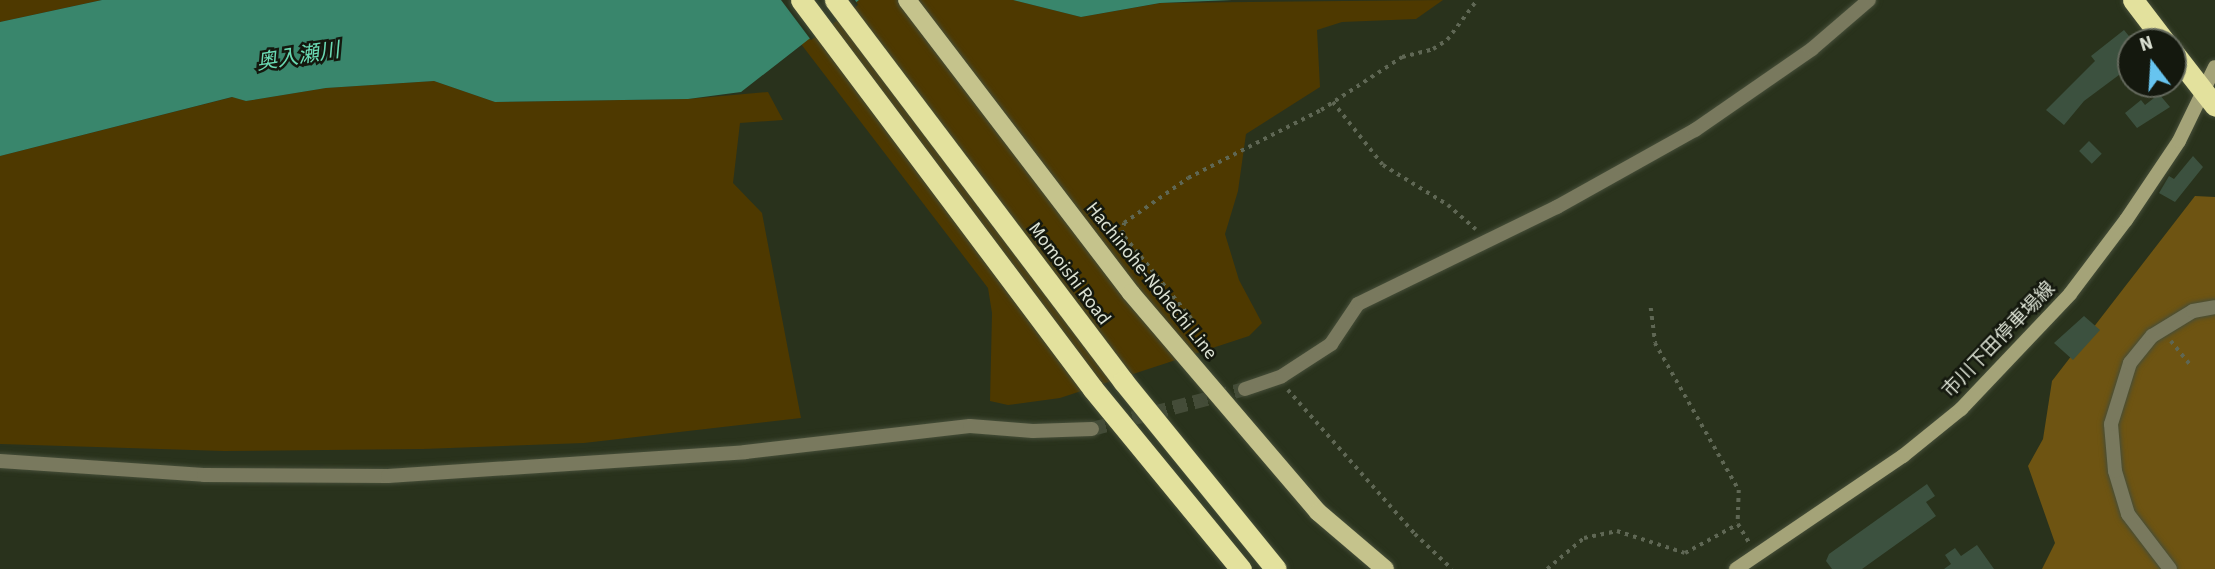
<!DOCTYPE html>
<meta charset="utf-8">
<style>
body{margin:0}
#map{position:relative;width:2215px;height:569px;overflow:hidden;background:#29321c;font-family:"Source Sans 3","Noto Sans JP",sans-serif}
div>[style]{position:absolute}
.green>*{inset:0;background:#4e3900}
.forest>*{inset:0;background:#6e5412}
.water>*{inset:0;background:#39866c}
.pier>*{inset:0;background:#29321c}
.building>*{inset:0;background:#3c513f;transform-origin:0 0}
.street-tunnel>*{height:14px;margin-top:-7px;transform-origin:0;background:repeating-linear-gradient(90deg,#444c38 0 14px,transparent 0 21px)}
.path>*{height:3.5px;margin-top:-1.75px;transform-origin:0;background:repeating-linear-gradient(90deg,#5f6754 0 3.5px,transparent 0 8.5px)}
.roads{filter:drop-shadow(0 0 2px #464e39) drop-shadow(0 0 2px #464e39)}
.street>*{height:14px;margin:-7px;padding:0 7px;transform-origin:7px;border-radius:7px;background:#79795e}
.secondary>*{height:14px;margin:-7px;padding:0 7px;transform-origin:7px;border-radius:7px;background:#a4a378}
.primary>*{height:18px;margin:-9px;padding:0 9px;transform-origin:9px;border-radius:9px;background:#c5c38c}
.highway>*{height:21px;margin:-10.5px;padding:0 10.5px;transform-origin:10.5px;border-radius:10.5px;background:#e3e19d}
span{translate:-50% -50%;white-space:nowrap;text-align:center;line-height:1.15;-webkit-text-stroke:5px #14180e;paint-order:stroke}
.street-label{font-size:19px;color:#dce2d4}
.water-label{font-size:21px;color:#6ad9b3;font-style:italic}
.north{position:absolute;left:2117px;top:28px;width:70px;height:70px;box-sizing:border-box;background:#14180e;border:2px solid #64695d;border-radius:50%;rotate:343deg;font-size:19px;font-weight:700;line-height:28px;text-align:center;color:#dce2d4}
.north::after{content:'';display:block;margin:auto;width:24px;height:32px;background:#67c4ef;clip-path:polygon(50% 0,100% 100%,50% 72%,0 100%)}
</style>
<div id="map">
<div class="green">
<i style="clip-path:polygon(0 0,102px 0,0 22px)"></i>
<i style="clip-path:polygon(859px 0,1013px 0,1081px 17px,1161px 3px,1443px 0,1416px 19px,1342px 22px,1317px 30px,1320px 87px,1246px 134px,1238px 191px,1225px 234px,1239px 280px,1262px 323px,1249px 336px,1060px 398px,1008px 405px,990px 401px,992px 313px,988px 288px,801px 44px)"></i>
<i style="clip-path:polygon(434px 81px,495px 102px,688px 99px,768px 92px,783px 120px,740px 123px,733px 183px,762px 213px,801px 418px,584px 443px,423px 449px,224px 451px,0 444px,0 156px,233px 97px,246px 101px,326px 88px)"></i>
</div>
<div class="forest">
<i style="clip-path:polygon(2195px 196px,2215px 197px,2215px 569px,2042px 569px,2055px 543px,2028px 466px,2043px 439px,2052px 381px)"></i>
</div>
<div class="water">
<i style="clip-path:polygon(102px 0,859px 0,741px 92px,688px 99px,495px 102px,434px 81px,326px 88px,246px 101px,232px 97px,0 156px,0 22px)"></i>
<i style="clip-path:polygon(1013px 0,1232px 0,1160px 3px,1081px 17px)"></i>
</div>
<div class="pier">
<i style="clip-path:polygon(781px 0,855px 0,858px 5px,811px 40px)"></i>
</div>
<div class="building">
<i style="clip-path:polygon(2124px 30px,2133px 41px,2119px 52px,2127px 69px,2084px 101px,2064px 125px,2046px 110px,2095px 61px,2091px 56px)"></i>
<i style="clip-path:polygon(2159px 94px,2170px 107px,2137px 128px,2125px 113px,2141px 100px,2145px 105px)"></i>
<i style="left:2089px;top:141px;width:18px;height:14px;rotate:45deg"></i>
<i style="clip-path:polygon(2193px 156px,2203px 167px,2175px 202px,2159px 193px,2169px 176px,2174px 179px)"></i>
<i style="clip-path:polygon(2084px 316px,2100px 330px,2073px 360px,2054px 343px)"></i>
<i style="clip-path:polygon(1927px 484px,1935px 496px,1926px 502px,1936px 516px,1862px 569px,1832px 569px,1826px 561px,1829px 554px)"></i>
<i style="clip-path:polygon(1977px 545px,1994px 569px,1944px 569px,1951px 564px,1945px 555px,1955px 548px,1961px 556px)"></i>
</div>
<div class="street-tunnel">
<i style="left:1092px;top:429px;width:158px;rotate:-14.7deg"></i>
</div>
<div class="path">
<i style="left:1333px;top:102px;width:80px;rotate:51.6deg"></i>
<i style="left:1383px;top:165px;width:76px;rotate:31.6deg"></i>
<i style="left:1448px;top:205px;width:37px;rotate:41deg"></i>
<i style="left:1651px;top:308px;width:35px;rotate:83deg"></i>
<i style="left:1655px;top:343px;width:169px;rotate:60.3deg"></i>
<i style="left:1739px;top:490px;width:34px;rotate:92deg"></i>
<i style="left:1191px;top:319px;width:109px;rotate:-129.1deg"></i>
<i style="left:1122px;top:234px;width:11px;rotate:-80deg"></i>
<i style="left:1124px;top:223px;width:78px;rotate:-35.1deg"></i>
<i style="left:1188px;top:178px;width:149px;rotate:-27.1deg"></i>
<i style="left:1321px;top:110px;width:97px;rotate:-33.2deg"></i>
<i style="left:1402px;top:57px;width:32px;rotate:-14deg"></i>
<i style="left:1433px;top:49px;width:17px;rotate:-33deg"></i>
<i style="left:1447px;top:40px;width:50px;rotate:-53.1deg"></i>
<i style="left:2171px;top:341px;width:32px;rotate:51deg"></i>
<i style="left:1288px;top:390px;width:192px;rotate:48.6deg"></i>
<i style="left:1415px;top:534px;width:51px;rotate:43.4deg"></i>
<i style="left:1547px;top:569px;width:48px;rotate:-40deg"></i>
<i style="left:1584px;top:538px;width:34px;rotate:-12deg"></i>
<i style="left:1617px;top:531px;width:71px;rotate:17.9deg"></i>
<i style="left:1685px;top:553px;width:60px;rotate:-28.7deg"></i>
<i style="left:1738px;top:524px;width:21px;rotate:59deg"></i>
</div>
<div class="roads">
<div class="street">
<i style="left:1245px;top:389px;width:39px;rotate:-19deg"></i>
<i style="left:1282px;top:376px;width:59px;rotate:-33.1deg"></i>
<i style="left:1331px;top:344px;width:48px;rotate:-56deg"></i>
<i style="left:1358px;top:304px;width:221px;rotate:-26deg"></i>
<i style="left:1557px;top:207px;width:158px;rotate:-29.2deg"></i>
<i style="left:1695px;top:130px;width:142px;rotate:-34.7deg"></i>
<i style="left:1812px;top:49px;width:75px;rotate:-40.7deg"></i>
<i style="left:0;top:461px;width:204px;rotate:3.9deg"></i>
<i style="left:204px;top:475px;width:184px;rotate:0.3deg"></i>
<i style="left:388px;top:476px;width:358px;rotate:-3.8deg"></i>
<i style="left:745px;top:452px;width:226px;rotate:-6.6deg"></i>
<i style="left:970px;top:426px;width:63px;rotate:4.5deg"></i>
<i style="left:1033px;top:431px;width:59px;rotate:-1.9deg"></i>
<i style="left:2170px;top:569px;width:69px;rotate:-127.4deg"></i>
<i style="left:2128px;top:514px;width:45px;rotate:-106.8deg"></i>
<i style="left:2115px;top:471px;width:47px;rotate:-94.9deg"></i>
<i style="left:2111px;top:424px;width:64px;rotate:-72.7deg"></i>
<i style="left:2130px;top:363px;width:35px;rotate:-51deg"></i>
<i style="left:2152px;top:336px;width:48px;rotate:-31.4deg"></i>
<i style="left:2193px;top:311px;width:22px;rotate:-10deg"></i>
</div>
<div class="secondary">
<i style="left:1736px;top:569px;width:202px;rotate:-34.1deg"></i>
<i style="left:1903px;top:456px;width:75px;rotate:-39deg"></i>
<i style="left:1961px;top:409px;width:158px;rotate:-46.5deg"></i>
<i style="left:2070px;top:294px;width:93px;rotate:-52.9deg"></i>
<i style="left:2126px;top:220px;width:95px;rotate:-56.1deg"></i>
<i style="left:2179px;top:141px;width:82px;rotate:-64.1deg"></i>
</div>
<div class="primary">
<i style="left:907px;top:0;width:369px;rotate:52.6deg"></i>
<i style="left:1131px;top:293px;width:288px;rotate:49.5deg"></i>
<i style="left:1318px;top:512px;width:88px;rotate:40.4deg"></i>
</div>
<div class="highway">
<i style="left:801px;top:0;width:486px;rotate:53.1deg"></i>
<i style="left:1093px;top:389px;width:233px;rotate:50.6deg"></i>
<i style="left:835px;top:0;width:478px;rotate:52.9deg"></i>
<i style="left:1123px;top:381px;width:242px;rotate:50.9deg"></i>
<i style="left:2133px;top:0;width:53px;rotate:52.7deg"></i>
<i style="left:2173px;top:52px;width:68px;rotate:52.1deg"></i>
</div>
</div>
<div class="street-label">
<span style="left:1069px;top:274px;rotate:53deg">Momoishi Road</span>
<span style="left:1151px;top:281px;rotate:51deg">Hachinohe-Nohechi Line</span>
<span style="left:1999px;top:340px;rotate:-46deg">市川下田停車場線</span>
</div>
<div class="water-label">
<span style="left:298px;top:56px;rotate:-9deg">奥入瀬川</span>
</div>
<div class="north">N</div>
</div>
